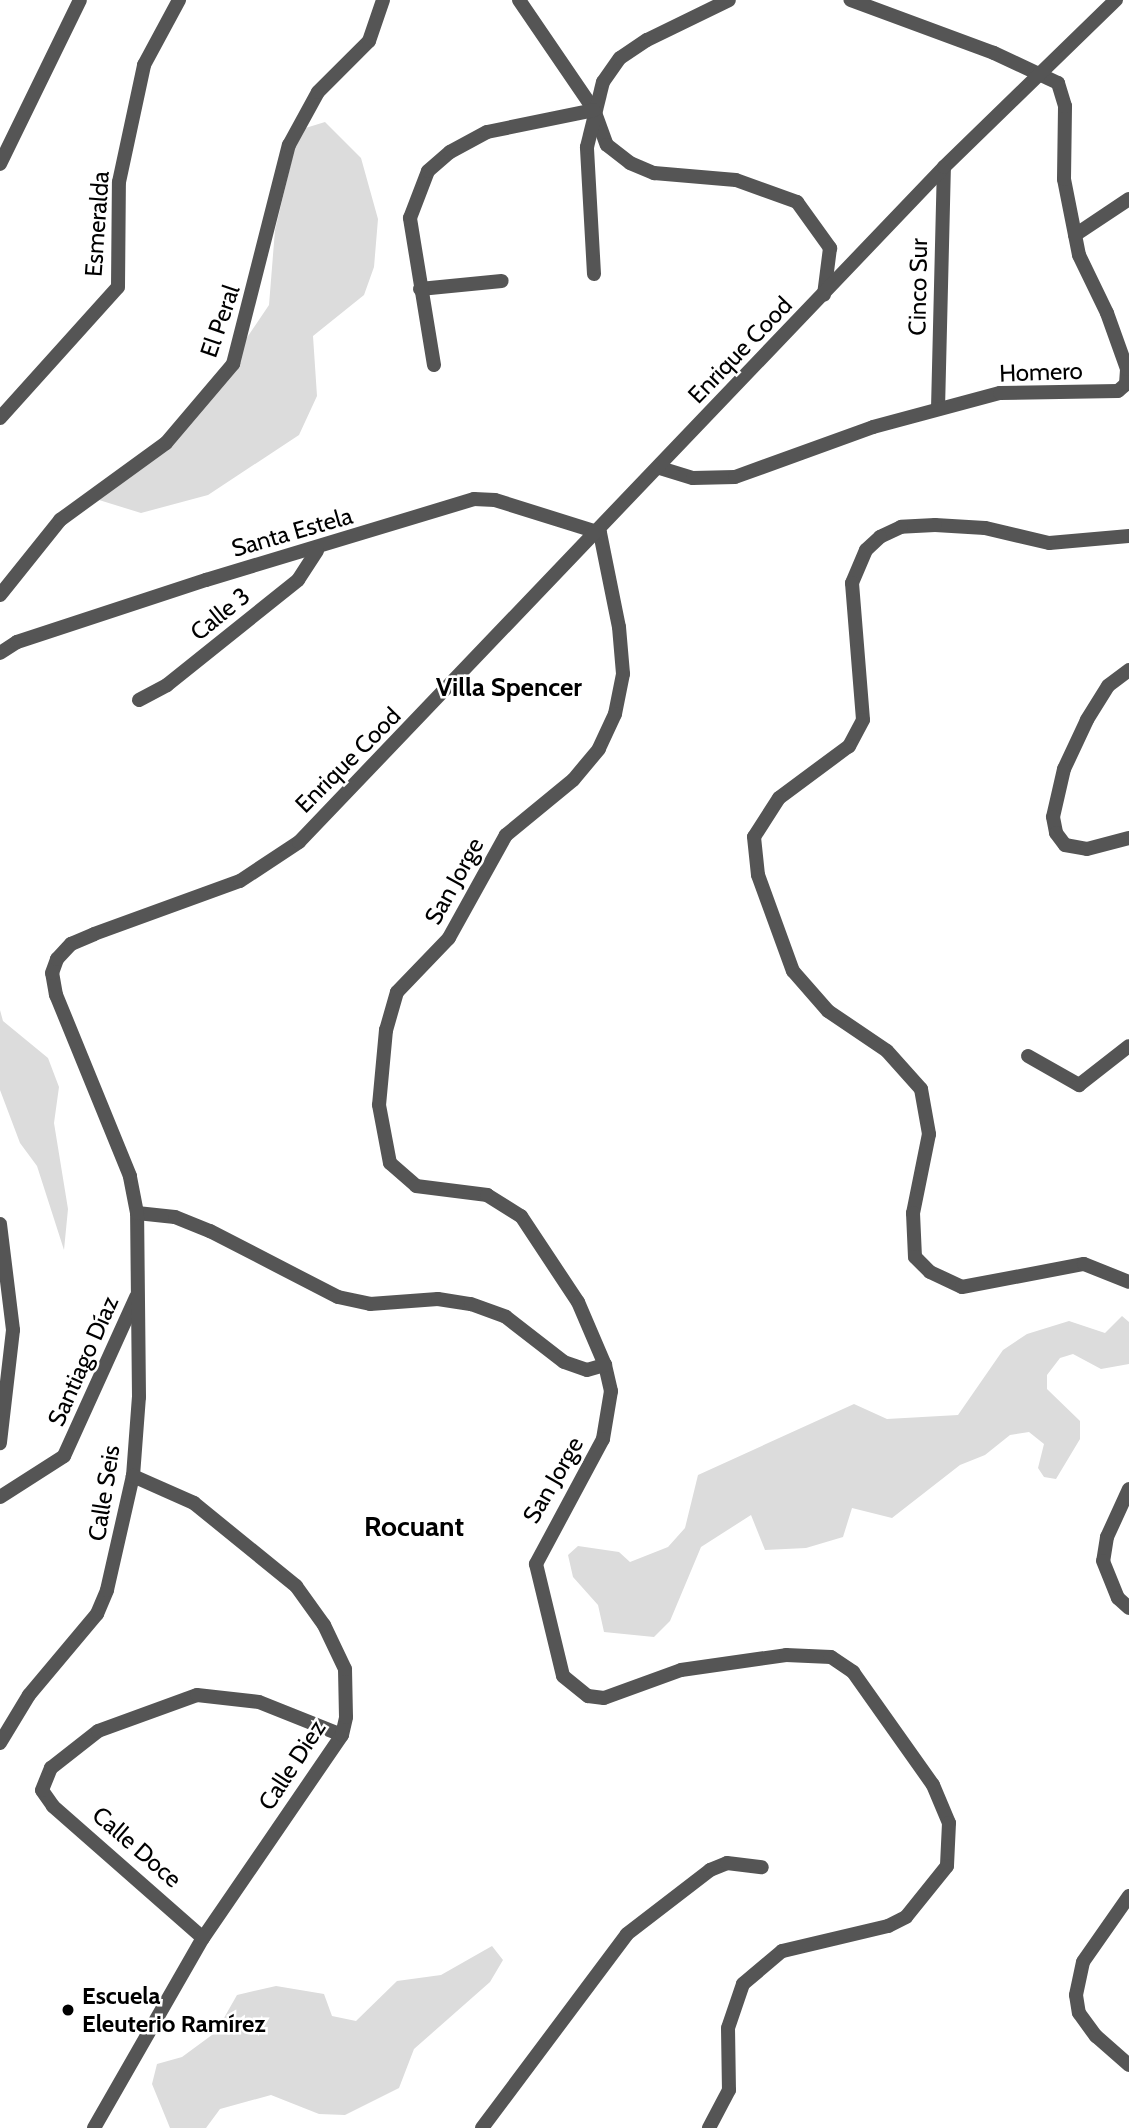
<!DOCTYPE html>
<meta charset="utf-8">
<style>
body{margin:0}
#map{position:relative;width:1129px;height:2128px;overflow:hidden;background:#fff;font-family:Cabin,sans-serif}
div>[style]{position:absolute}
.green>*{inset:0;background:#dcdcdc}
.minor>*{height:14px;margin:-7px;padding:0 7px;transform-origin:7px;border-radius:7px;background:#555}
.tertiary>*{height:14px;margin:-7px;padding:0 7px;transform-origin:7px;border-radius:7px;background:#555}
.dots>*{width:19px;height:19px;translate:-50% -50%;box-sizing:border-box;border:4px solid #fff;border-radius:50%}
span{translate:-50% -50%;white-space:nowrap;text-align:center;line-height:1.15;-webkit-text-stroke:5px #fff;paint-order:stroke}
.street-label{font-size:24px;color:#000}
.poi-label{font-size:24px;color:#000;font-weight:700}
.left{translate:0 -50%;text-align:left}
.neighbourhood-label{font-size:26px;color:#000;font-weight:700}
.quarter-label{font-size:28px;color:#000;font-weight:700}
</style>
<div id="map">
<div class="green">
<i style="clip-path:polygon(325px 122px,361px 158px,378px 219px,374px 267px,364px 295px,313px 336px,317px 396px,299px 435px,208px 495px,141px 513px,99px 500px,206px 398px,269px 305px,275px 230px,299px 130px)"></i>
<i style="clip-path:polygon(0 1010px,3px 1021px,48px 1058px,59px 1087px,54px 1123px,68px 1209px,64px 1250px,37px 1166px,20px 1143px,0 1090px)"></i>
<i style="clip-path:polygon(1122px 1316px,1129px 1322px,1129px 1364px,1101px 1369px,1073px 1354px,1060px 1358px,1047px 1375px,1047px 1389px,1080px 1421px,1080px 1439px,1056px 1479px,1044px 1477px,1038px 1468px,1044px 1444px,1029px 1432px,1010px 1435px,985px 1455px,960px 1465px,892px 1518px,852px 1508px,843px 1537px,806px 1548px,765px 1550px,751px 1515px,701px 1547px,670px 1621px,654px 1637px,604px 1632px,598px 1605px,573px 1577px,568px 1555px,578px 1546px,619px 1552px,630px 1562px,668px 1547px,685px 1528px,698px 1475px,854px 1404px,887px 1419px,958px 1415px,1003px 1350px,1027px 1334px,1069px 1321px,1105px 1333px)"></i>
<i style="clip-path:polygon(492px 1946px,503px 1960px,490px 1982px,414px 2049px,399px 2088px,345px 2115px,319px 2114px,271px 2095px,220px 2109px,206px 2128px,170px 2128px,152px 2084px,157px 2064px,182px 2057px,216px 2032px,237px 1995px,276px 1986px,324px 1994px,332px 2016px,356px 2021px,397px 1981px,441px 1975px)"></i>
</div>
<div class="minor">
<i style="left:519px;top:0;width:133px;rotate:55.7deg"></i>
<i style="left:594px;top:110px;width:37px;rotate:70deg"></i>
<i style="left:607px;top:145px;width:29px;rotate:38deg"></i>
<i style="left:630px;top:163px;width:26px;rotate:23deg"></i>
<i style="left:654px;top:173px;width:82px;rotate:4.9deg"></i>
<i style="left:736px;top:180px;width:65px;rotate:19.8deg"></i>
<i style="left:797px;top:202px;width:57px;rotate:54.3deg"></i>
<i style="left:830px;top:248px;width:47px;rotate:97.3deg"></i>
<i style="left:0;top:164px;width:182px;rotate:-64deg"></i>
<i style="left:1075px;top:235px;width:65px;rotate:-33.7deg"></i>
<i style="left:594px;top:274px;width:127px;rotate:-93.2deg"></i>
<i style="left:587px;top:147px;width:67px;rotate:-76.2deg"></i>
<i style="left:603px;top:82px;width:29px;rotate:-55deg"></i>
<i style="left:620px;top:58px;width:32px;rotate:-34deg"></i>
<i style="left:647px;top:40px;width:91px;rotate:-26deg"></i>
<i style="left:420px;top:289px;width:82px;rotate:-5.6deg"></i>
<i style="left:434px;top:365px;width:149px;rotate:-99.3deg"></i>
<i style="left:410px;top:218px;width:50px;rotate:-69deg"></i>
<i style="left:428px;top:171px;width:29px;rotate:-41deg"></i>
<i style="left:450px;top:152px;width:42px;rotate:-28.4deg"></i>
<i style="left:487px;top:132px;width:109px;rotate:-11.6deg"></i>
<i style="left:938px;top:409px;width:242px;rotate:-88.6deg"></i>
<i style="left:0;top:418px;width:176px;rotate:-48deg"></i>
<i style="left:118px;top:287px;width:105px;rotate:-89.5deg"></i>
<i style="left:119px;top:182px;width:120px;rotate:-77.9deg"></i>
<i style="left:144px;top:65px;width:74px;rotate:-61.7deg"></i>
<i style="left:660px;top:468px;width:34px;rotate:17deg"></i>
<i style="left:693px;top:478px;width:42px;rotate:-1.4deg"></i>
<i style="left:735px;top:477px;width:147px;rotate:-19.9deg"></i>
<i style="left:873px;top:427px;width:131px;rotate:-15deg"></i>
<i style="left:1000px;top:393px;width:118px;rotate:-1deg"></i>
<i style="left:1118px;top:391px;width:11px;rotate:-41deg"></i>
<i style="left:1126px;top:384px;width:15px;rotate:-86deg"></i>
<i style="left:1127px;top:369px;width:59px;rotate:-109.7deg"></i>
<i style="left:1107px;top:313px;width:64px;rotate:-115.8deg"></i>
<i style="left:1079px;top:255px;width:77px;rotate:-101.2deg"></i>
<i style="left:1064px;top:179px;width:73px;rotate:-89.2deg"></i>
<i style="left:1065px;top:106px;width:24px;rotate:-107deg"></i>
<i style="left:1058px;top:83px;width:71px;rotate:-154.9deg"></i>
<i style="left:994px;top:53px;width:153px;rotate:-159.7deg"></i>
<i style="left:600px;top:533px;width:96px;rotate:78.6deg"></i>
<i style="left:619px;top:627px;width:47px;rotate:85.1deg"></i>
<i style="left:623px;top:674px;width:41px;rotate:101.3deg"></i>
<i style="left:615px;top:714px;width:38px;rotate:115deg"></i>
<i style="left:599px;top:749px;width:40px;rotate:130deg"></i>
<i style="left:573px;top:780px;width:87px;rotate:140.6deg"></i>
<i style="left:506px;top:835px;width:118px;rotate:119deg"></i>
<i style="left:449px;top:938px;width:75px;rotate:133.9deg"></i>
<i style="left:397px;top:992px;width:40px;rotate:106deg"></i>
<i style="left:386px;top:1030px;width:75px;rotate:95.3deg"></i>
<i style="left:379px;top:1105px;width:59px;rotate:79.3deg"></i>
<i style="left:390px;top:1163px;width:35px;rotate:41deg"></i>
<i style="left:416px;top:1186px;width:72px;rotate:7.2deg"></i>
<i style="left:487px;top:1195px;width:40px;rotate:32deg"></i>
<i style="left:521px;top:1216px;width:103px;rotate:56.5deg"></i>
<i style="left:578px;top:1302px;width:69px;rotate:66.8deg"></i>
<i style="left:605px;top:1365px;width:27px;rotate:77deg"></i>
<i style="left:611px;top:1391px;width:49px;rotate:99.5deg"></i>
<i style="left:603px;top:1439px;width:142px;rotate:118.2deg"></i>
<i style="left:536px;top:1564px;width:115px;rotate:76.4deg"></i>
<i style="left:563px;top:1676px;width:32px;rotate:39deg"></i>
<i style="left:588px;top:1696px;width:16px;rotate:7deg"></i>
<i style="left:604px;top:1698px;width:82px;rotate:-20deg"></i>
<i style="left:681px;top:1670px;width:106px;rotate:-8.1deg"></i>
<i style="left:786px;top:1655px;width:45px;rotate:2.5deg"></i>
<i style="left:831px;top:1657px;width:27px;rotate:34deg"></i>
<i style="left:853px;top:1672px;width:138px;rotate:54.7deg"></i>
<i style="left:933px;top:1785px;width:41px;rotate:67.2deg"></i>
<i style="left:949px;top:1823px;width:43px;rotate:92.7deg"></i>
<i style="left:947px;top:1866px;width:65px;rotate:128.8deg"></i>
<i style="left:906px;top:1917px;width:20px;rotate:153deg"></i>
<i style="left:888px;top:1926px;width:109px;rotate:166.7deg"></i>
<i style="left:782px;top:1951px;width:51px;rotate:139.8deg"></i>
<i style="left:743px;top:1984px;width:46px;rotate:108.8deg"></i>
<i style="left:728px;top:2028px;width:62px;rotate:89.1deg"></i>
<i style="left:729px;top:2090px;width:43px;rotate:117.8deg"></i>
<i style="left:0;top:595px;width:96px;rotate:-51.3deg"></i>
<i style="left:60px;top:520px;width:131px;rotate:-36deg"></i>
<i style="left:166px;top:443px;width:104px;rotate:-49.7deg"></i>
<i style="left:233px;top:364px;width:226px;rotate:-75.7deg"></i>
<i style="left:289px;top:145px;width:60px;rotate:-61.3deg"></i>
<i style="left:318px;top:92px;width:72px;rotate:-45deg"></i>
<i style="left:369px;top:41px;width:43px;rotate:-71.1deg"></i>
<i style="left:0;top:653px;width:20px;rotate:-33deg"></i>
<i style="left:17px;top:642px;width:199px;rotate:-18.2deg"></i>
<i style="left:206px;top:580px;width:280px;rotate:-16.8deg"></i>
<i style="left:474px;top:499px;width:21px;rotate:3deg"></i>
<i style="left:495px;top:500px;width:110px;rotate:17.4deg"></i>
<i style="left:1129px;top:670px;width:26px;rotate:143deg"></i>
<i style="left:1108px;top:686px;width:40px;rotate:122deg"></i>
<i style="left:1087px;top:720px;width:54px;rotate:115.1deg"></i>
<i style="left:1064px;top:769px;width:49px;rotate:102.9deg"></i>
<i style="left:1053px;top:817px;width:16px;rotate:79deg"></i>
<i style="left:1056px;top:833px;width:15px;rotate:53deg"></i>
<i style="left:1065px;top:845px;width:22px;rotate:10deg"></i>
<i style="left:1087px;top:849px;width:43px;rotate:-14.7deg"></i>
<i style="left:139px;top:700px;width:32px;rotate:-28deg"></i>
<i style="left:167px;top:685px;width:168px;rotate:-38.7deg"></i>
<i style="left:298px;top:580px;width:35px;rotate:-57deg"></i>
<i style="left:1028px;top:1056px;width:59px;rotate:29.6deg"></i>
<i style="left:1079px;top:1085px;width:63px;rotate:-38deg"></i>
<i style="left:137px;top:1213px;width:38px;rotate:6deg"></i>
<i style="left:175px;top:1217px;width:38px;rotate:22deg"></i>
<i style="left:210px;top:1231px;width:144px;rotate:27.3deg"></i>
<i style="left:338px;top:1297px;width:33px;rotate:12deg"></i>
<i style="left:370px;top:1304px;width:68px;rotate:-4.2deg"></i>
<i style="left:438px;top:1299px;width:33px;rotate:9deg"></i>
<i style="left:471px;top:1304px;width:37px;rotate:20deg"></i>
<i style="left:506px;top:1317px;width:73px;rotate:37.8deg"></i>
<i style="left:564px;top:1362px;width:24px;rotate:19deg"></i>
<i style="left:587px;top:1370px;width:19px;rotate:-16deg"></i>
<i style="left:0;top:1224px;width:107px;rotate:83deg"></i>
<i style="left:13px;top:1330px;width:114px;rotate:96.6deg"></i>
<i style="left:0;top:1497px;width:76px;rotate:-32.6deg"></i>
<i style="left:64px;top:1456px;width:175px;rotate:-65.6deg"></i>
<i style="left:0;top:1743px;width:56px;rotate:-58.9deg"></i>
<i style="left:29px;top:1695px;width:106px;rotate:-50deg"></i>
<i style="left:97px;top:1614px;width:26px;rotate:-67deg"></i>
<i style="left:107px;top:1590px;width:117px;rotate:-77.2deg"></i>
<i style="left:133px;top:1476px;width:79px;rotate:-85.7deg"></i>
<i style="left:139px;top:1397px;width:184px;rotate:-90.6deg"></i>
<i style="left:137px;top:1213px;width:38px;rotate:-101deg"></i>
<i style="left:130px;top:1176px;width:196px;rotate:-112.2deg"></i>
<i style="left:56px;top:995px;width:22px;rotate:-100deg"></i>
<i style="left:52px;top:973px;width:15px;rotate:-70deg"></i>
<i style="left:57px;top:959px;width:21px;rotate:-47deg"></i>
<i style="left:71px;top:944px;width:25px;rotate:-23deg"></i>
<i style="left:94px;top:934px;width:155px;rotate:-20deg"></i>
<i style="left:240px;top:881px;width:71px;rotate:-33.5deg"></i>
<i style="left:299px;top:842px;width:934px;rotate:-46.3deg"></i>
<i style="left:944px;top:167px;width:240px;rotate:-44.2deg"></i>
<i style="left:203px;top:1938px;width:200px;rotate:-138.7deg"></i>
<i style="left:53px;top:1806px;width:19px;rotate:-125deg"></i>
<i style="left:42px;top:1790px;width:24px;rotate:-68deg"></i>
<i style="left:51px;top:1768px;width:60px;rotate:-38.2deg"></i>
<i style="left:98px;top:1731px;width:105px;rotate:-20deg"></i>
<i style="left:197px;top:1695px;width:62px;rotate:6.4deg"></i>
<i style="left:259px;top:1702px;width:89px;rotate:21.7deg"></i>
<i style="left:94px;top:2128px;width:219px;rotate:-60.2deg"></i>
<i style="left:203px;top:1938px;width:246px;rotate:-55.6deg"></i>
<i style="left:342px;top:1735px;width:18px;rotate:-77deg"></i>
<i style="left:346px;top:1717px;width:48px;rotate:-91.2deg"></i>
<i style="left:345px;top:1669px;width:49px;rotate:-115.5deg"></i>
<i style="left:324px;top:1625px;width:48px;rotate:-125.7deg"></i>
<i style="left:296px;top:1586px;width:132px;rotate:-140.9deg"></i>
<i style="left:194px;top:1503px;width:67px;rotate:-156.1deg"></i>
<i style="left:482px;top:2128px;width:242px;rotate:-53.2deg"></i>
<i style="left:627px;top:1934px;width:105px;rotate:-37.6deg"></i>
<i style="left:710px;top:1870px;width:18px;rotate:-22deg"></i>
<i style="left:727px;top:1863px;width:35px;rotate:7deg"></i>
</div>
<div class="tertiary">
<i style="left:1129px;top:536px;width:80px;rotate:175deg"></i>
<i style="left:1049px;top:543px;width:66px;rotate:-166.8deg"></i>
<i style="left:985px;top:528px;width:50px;rotate:-176.6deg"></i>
<i style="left:935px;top:525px;width:34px;rotate:177deg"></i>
<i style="left:901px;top:527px;width:23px;rotate:155deg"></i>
<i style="left:880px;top:537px;width:19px;rotate:137deg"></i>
<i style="left:866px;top:550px;width:36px;rotate:113deg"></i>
<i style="left:852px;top:583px;width:137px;rotate:85.4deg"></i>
<i style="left:863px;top:720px;width:30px;rotate:118deg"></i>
<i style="left:849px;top:746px;width:87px;rotate:143.4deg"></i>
<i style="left:779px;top:798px;width:46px;rotate:122.7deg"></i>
<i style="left:754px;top:837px;width:38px;rotate:84deg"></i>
<i style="left:758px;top:875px;width:102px;rotate:70deg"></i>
<i style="left:793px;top:971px;width:53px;rotate:48.8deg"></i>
<i style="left:828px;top:1011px;width:71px;rotate:34.1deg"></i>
<i style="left:887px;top:1051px;width:51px;rotate:48.2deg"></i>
<i style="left:921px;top:1089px;width:46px;rotate:79.9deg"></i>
<i style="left:929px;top:1134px;width:81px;rotate:101.4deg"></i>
<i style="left:913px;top:1213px;width:44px;rotate:87.4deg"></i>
<i style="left:915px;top:1257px;width:21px;rotate:45deg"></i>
<i style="left:930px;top:1272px;width:35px;rotate:25deg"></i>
<i style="left:962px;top:1287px;width:124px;rotate:-10.7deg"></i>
<i style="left:1084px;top:1264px;width:48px;rotate:21.8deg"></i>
<i style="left:1129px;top:1489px;width:53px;rotate:114.6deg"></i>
<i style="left:1107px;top:1537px;width:24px;rotate:99deg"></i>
<i style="left:1103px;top:1561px;width:40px;rotate:68deg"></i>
<i style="left:1118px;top:1598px;width:15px;rotate:42deg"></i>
<i style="left:1129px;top:1896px;width:80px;rotate:124.9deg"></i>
<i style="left:1083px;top:1962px;width:34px;rotate:102deg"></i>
<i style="left:1076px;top:1995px;width:18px;rotate:81deg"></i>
<i style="left:1079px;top:2013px;width:29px;rotate:54deg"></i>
<i style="left:1096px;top:2036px;width:44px;rotate:41.3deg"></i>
</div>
<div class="dots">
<i style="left:68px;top:2010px;background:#000"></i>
</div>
<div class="street-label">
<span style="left:97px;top:224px;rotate:-86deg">Esmeralda</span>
<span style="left:918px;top:287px;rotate:-89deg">Cinco Sur</span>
<span style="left:220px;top:321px;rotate:-71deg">El Peral</span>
<span style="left:740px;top:350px;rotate:-46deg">Enrique Cood</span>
<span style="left:1041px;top:372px;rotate:-2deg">Homero</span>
<span style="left:292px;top:532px;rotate:-16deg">Santa Estela</span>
<span style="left:220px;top:614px;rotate:-39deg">Calle 3</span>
<span style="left:348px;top:760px;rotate:-45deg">Enrique Cood</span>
<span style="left:454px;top:881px;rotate:-61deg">San Jorge</span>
<span style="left:83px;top:1361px;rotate:-66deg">Santiago Díaz</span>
<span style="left:553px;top:1480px;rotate:-60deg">San Jorge</span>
<span style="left:104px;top:1493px;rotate:-81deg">Calle Seis</span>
<span style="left:292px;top:1765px;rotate:-57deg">Calle Diez</span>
<span style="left:137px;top:1847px;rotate:41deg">Calle Doce</span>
</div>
<div class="poi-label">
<span class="left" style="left:82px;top:2010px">Escuela<br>Eleuterio Ramírez</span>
</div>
<div class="neighbourhood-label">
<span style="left:509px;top:688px">Villa Spencer</span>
</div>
<div class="quarter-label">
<span style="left:414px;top:1526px">Rocuant</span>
</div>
</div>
